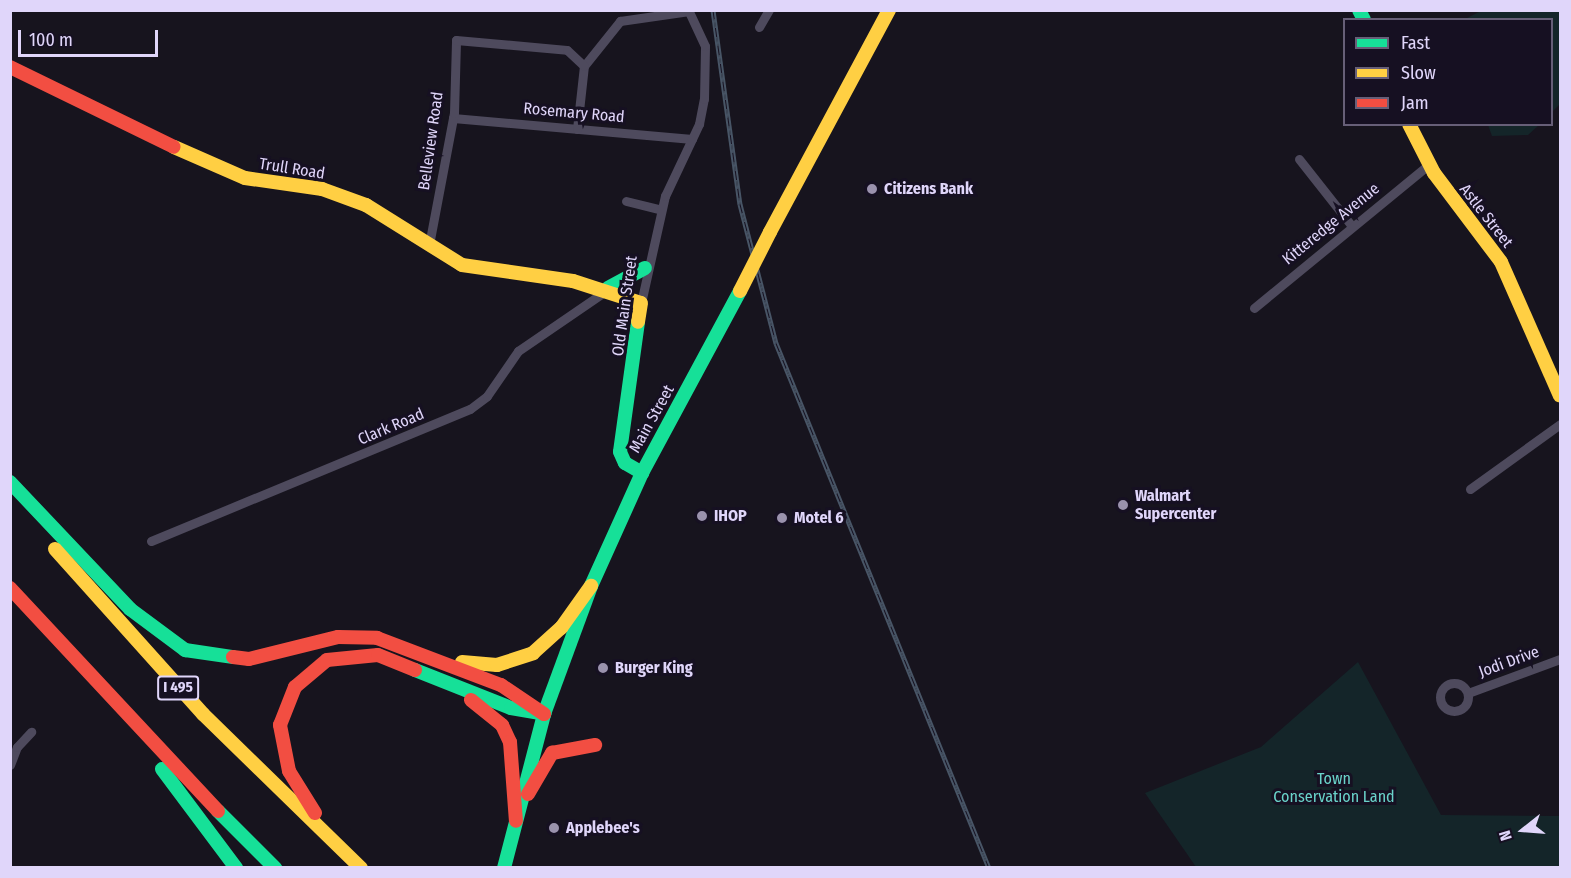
<!DOCTYPE html>
<style>
body{margin:0}
#map{position:relative;width:1571px;height:878px;overflow:hidden;background:#17141e;font-family:"Fira Sans Condensed",sans-serif}
div>[style]{position:absolute}
.green>*{inset:0;background:#142529}
.street>*{height:9px;margin:-4.5px;padding:0 4.5px;transform-origin:4.5px;border-radius:4.5px;background:#4e4a5d}
.street>.ring{margin:-4.5px;padding:0;box-sizing:content-box;background:none;border:9px solid #4e4a5d;border-radius:50%}
.fast>*{height:14px;margin:-7px;padding:0 7px;transform-origin:7px;border-radius:7px;background:#16e098}
.slow>*{height:14px;margin:-7px;padding:0 7px;transform-origin:7px;border-radius:7px;background:#ffcf43}
.jam>*{height:14px;margin:-7px;padding:0 7px;transform-origin:7px;border-radius:7px;background:#f24e42}
.rail>*{height:5px;margin-top:-2.5px;transform-origin:0;background:repeating-linear-gradient(90deg,#161022 0 9px,#485566 0 18px);box-sizing:border-box;border-block:2px solid #485566}
.slow-bridge>*{height:14px;margin:-7px;padding:0 7px;transform-origin:7px;border-radius:7px;background:#ffcf43}
.dots>*{width:16px;height:16px;translate:-50% -50%;box-sizing:border-box;border:3px solid #161022;border-radius:50%}
span{translate:-50% -50%;white-space:nowrap;text-align:center;line-height:1.15;-webkit-text-stroke:6px #161022;paint-order:stroke}
.shield-label span{padding:2px 4px;background:#161022;border:2px solid;border-radius:4px;-webkit-text-stroke-width:0}
.shield-label{font-size:15px;color:#e0d6fa;font-weight:700}
.street-label{font-size:16px;color:#e0d6fa}
.poi-label{font-size:16px;color:#e0d6fa;font-weight:700}
.left{translate:0 -50%;text-align:left}
.park-label{font-size:16px;color:#6ad3ca}
.frame{position:absolute;inset:0;border:12px solid #e0d6fa;pointer-events:none}
.legend{position:absolute;left:1343px;top:18px;width:210px;height:108px;box-sizing:border-box;background:#161022;border:2px solid #675f78;margin:0;padding:8px 10px;list-style:none;font-size:18px;color:#e0d6fa}
.legend li{display:flex;align-items:center;gap:12px;height:30px}
.legend b{width:30px;border:2px solid #675f78}
.north{position:absolute;left:1493px;top:800px;width:60px;height:60px;-webkit-text-stroke:4px #161022;paint-order:stroke;rotate:253deg;font-size:16px;font-weight:700;line-height:24px;text-align:center;color:#e0d6fa}
.north::after{content:'';display:block;margin:auto;width:21px;height:27px;background:#e0d6fa;clip-path:polygon(50% 0,100% 100%,50% 72%,0 100%)}
.scale{position:absolute;left:18px;top:30px;width:140px;height:27px;box-sizing:border-box;border:3px solid #e0d6fa;border-top:0;padding-left:8px;font-size:18px;line-height:21px;white-space:nowrap;color:#e0d6fa;-webkit-text-stroke:4px #161022;paint-order:stroke}
</style>
<div id="map">
<div class="green">
<i style="clip-path:polygon(1481px 11px,1560px 11px,1560px 104px,1552px 112px,1552px 20px,1465px 19px)"></i>
<i style="clip-path:polygon(1488px 125px,1488px 124px,1539px 125px,1528px 135px,1492px 136px)"></i>
<i style="clip-path:polygon(1358px 662px,1441px 815px,1560px 816px,1560px 867px,1196px 867px,1145px 793px,1261px 747px)"></i>
</div>
<div class="street">
<i style="left:759px;top:27px;width:20px;rotate:-60deg"></i>
<i style="left:584px;top:66px;width:58px;rotate:-51.3deg"></i>
<i style="left:620px;top:21px;width:70px;rotate:-8.2deg"></i>
<i style="left:453px;top:118px;width:240px;rotate:5deg"></i>
<i style="left:577px;top:129px;width:63px;rotate:-83.7deg"></i>
<i style="left:1299px;top:159px;width:85px;rotate:51.7deg"></i>
<i style="left:626px;top:201px;width:36px;rotate:14deg"></i>
<i style="left:429px;top:245px;width:134px;rotate:-79.3deg"></i>
<i style="left:454px;top:113px;width:73px;rotate:-88.4deg"></i>
<i style="left:456px;top:40px;width:111px;rotate:5.1deg"></i>
<i style="left:567px;top:50px;width:23px;rotate:43deg"></i>
<i style="left:641px;top:303px;width:110px;rotate:-77.4deg"></i>
<i style="left:665px;top:196px;width:80px;rotate:-64.7deg"></i>
<i style="left:699px;top:124px;width:25px;rotate:-79deg"></i>
<i style="left:704px;top:99px;width:53px;rotate:-88.9deg"></i>
<i style="left:705px;top:46px;width:40px;rotate:-115deg"></i>
<i style="left:1254px;top:308px;width:227px;rotate:-39.4deg"></i>
<i style="left:1470px;top:489px;width:111px;rotate:-35.8deg"></i>
<i style="left:151px;top:541px;width:345px;rotate:-22.5deg"></i>
<i style="left:470px;top:409px;width:21px;rotate:-37deg"></i>
<i style="left:487px;top:396px;width:55px;rotate:-55.4deg"></i>
<i style="left:518px;top:351px;width:108px;rotate:-34.4deg"></i>
<i class="ring" style="left:1440px;top:683px;width:19px;height:19px"></i>
<i style="left:1468px;top:693px;width:98px;rotate:-20.3deg"></i>
<i style="left:10px;top:765px;width:19px;rotate:-69deg"></i>
<i style="left:17px;top:747px;width:21px;rotate:-47deg"></i>
</div>
<div class="fast">
<i style="left:1359px;top:10px;width:11px;rotate:63deg"></i>
<i style="left:608px;top:288px;width:42px;rotate:-28.4deg"></i>
<i style="left:638px;top:322px;width:131px;rotate:97.9deg"></i>
<i style="left:620px;top:452px;width:12px;rotate:66deg"></i>
<i style="left:625px;top:463px;width:20px;rotate:30deg"></i>
<i style="left:10px;top:482px;width:175px;rotate:46.6deg"></i>
<i style="left:130px;top:609px;width:69px;rotate:36.7deg"></i>
<i style="left:185px;top:650px;width:49px;rotate:8.3deg"></i>
<i style="left:415px;top:670px;width:103px;rotate:21.6deg"></i>
<i style="left:511px;top:708px;width:34px;rotate:10deg"></i>
<i style="left:162px;top:769px;width:124px;rotate:53.2deg"></i>
<i style="left:218px;top:811px;width:81px;rotate:45deg"></i>
<i style="left:504px;top:868px;width:159px;rotate:-75.4deg"></i>
<i style="left:544px;top:714px;width:136px;rotate:-69.8deg"></i>
<i style="left:591px;top:586px;width:124px;rotate:-65.7deg"></i>
<i style="left:642px;top:473px;width:207px;rotate:-61.7deg"></i>
</div>
<div class="slow">
<i style="left:1409px;top:124px;width:55px;rotate:63deg"></i>
<i style="left:1434px;top:173px;width:111px;rotate:53deg"></i>
<i style="left:1501px;top:262px;width:146px;rotate:66.2deg"></i>
<i style="left:174px;top:147px;width:77px;rotate:23.6deg"></i>
<i style="left:245px;top:178px;width:78px;rotate:8.1deg"></i>
<i style="left:322px;top:189px;width:47px;rotate:20deg"></i>
<i style="left:366px;top:205px;width:113px;rotate:32deg"></i>
<i style="left:462px;top:265px;width:112px;rotate:8.2deg"></i>
<i style="left:573px;top:281px;width:71px;rotate:17.9deg"></i>
<i style="left:641px;top:303px;width:19px;rotate:99deg"></i>
<i style="left:770px;top:232px;width:252px;rotate:-61.8deg"></i>
<i style="left:55px;top:549px;width:222px;rotate:48.1deg"></i>
<i style="left:203px;top:714px;width:221px;rotate:44.3deg"></i>
<i style="left:462px;top:662px;width:35px;rotate:5deg"></i>
<i style="left:497px;top:665px;width:38px;rotate:-18deg"></i>
<i style="left:533px;top:653px;width:38px;rotate:-42deg"></i>
<i style="left:561px;top:628px;width:52px;rotate:-54.5deg"></i>
</div>
<div class="jam">
<i style="left:10px;top:67px;width:182px;rotate:26deg"></i>
<i style="left:10px;top:588px;width:305px;rotate:47deg"></i>
<i style="left:233px;top:657px;width:16px;rotate:7deg"></i>
<i style="left:249px;top:659px;width:92px;rotate:-13.9deg"></i>
<i style="left:338px;top:637px;width:39px;rotate:1deg"></i>
<i style="left:377px;top:638px;width:133px;rotate:20.8deg"></i>
<i style="left:501px;top:685px;width:52px;rotate:34deg"></i>
<i style="left:471px;top:700px;width:40px;rotate:39deg"></i>
<i style="left:502px;top:725px;width:19px;rotate:65deg"></i>
<i style="left:510px;top:742px;width:79px;rotate:85.7deg"></i>
<i style="left:528px;top:794px;width:48px;rotate:-59.7deg"></i>
<i style="left:552px;top:753px;width:44px;rotate:-10.5deg"></i>
<i style="left:315px;top:813px;width:49px;rotate:-121.8deg"></i>
<i style="left:289px;top:771px;width:47px;rotate:-101.1deg"></i>
<i style="left:280px;top:725px;width:41px;rotate:-68.5deg"></i>
<i style="left:295px;top:687px;width:42px;rotate:-40.2deg"></i>
<i style="left:327px;top:660px;width:51px;rotate:-5.6deg"></i>
<i style="left:378px;top:655px;width:40px;rotate:22deg"></i>
</div>
<div class="rail">
<i style="left:713px;top:10px;width:196px;rotate:82.1deg"></i>
<i style="left:740px;top:204px;width:144px;rotate:75.5deg"></i>
<i style="left:776px;top:343px;width:567px;rotate:67.92deg"></i>
</div>
<div class="slow-bridge">
<i style="left:740px;top:291px;width:66px;rotate:-63deg"></i>
</div>
<div class="dots">
<i style="left:872px;top:189px;background:#9a92ad"></i>
<i style="left:1123px;top:505px;background:#9a92ad"></i>
<i style="left:702px;top:516px;background:#9a92ad"></i>
<i style="left:782px;top:518px;background:#9a92ad"></i>
<i style="left:603px;top:668px;background:#9a92ad"></i>
<i style="left:554px;top:828px;background:#9a92ad"></i>
</div>
<div class="shield-label">
<span style="left:178px;top:688px">I 495</span>
</div>
<div class="street-label">
<span style="left:574px;top:113px;rotate:5deg">Rosemary Road</span>
<span style="left:431px;top:141px;rotate:-82deg">Belleview Road</span>
<span style="left:292px;top:169px;rotate:9deg">Trull Road</span>
<span style="left:1486px;top:216px;rotate:52deg">Astle Street</span>
<span style="left:1331px;top:224px;rotate:-39deg">Kitteredge Avenue</span>
<span style="left:625px;top:306px;rotate:-82deg">Old Main Street</span>
<span style="left:652px;top:419px;rotate:-61deg">Main Street</span>
<span style="left:391px;top:427px;rotate:-23deg">Clark Road</span>
<span style="left:1509px;top:662px;rotate:-20deg">Jodi Drive</span>
</div>
<div class="poi-label">
<span class="left" style="left:884px;top:189px">Citizens Bank</span>
<span class="left" style="left:1135px;top:505px">Walmart<br>Supercenter</span>
<span class="left" style="left:714px;top:516px">IHOP</span>
<span class="left" style="left:794px;top:518px">Motel 6</span>
<span class="left" style="left:615px;top:668px">Burger King</span>
<span class="left" style="left:566px;top:828px">Applebee's</span>
</div>
<div class="park-label">
<span style="left:1334px;top:788px">Town<br>Conservation Land</span>
</div>
<div class="frame"></div>
<ul class="legend">
<li><b style="height:8px;background:#16e098"></b>Fast</li>
<li><b style="height:8px;background:#ffcf43"></b>Slow</li>
<li><b style="height:8px;background:#f24e42"></b>Jam</li>
</ul>
<div class="north">N</div>
<div class="scale">100 m</div>
</div>
